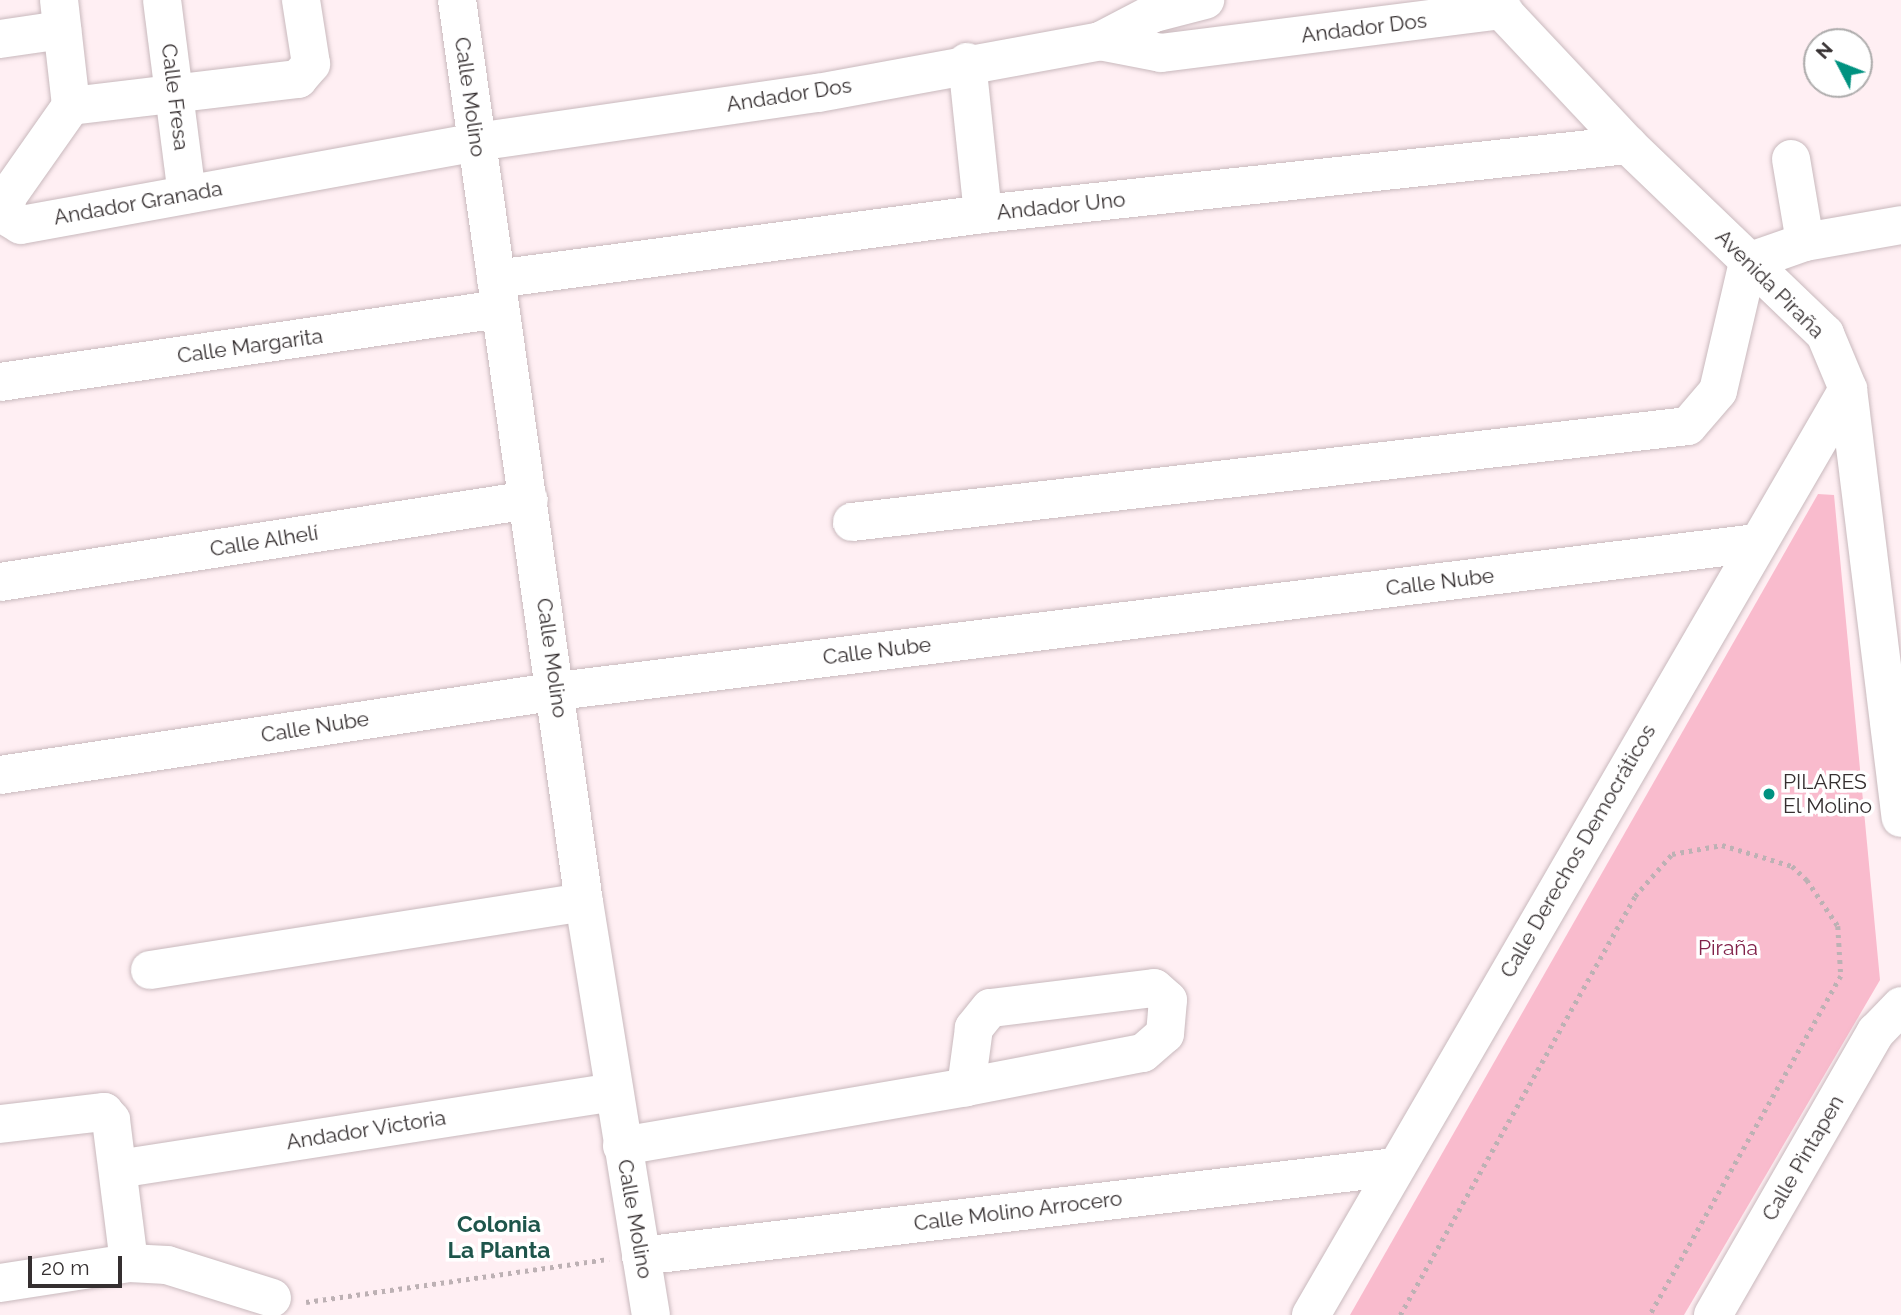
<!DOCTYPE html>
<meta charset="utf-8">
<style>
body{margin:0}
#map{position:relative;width:1901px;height:1315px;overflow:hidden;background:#ffeff3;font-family:Raleway,sans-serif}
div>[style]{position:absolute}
.green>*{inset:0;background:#f9bbcd}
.path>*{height:4.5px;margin-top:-2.25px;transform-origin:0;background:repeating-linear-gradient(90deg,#bdb1b4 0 3.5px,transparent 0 8.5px)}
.roads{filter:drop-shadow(0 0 2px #c9b9bd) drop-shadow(0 0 2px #c9b9bd)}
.minor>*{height:38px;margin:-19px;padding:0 19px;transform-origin:19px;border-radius:19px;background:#fff}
.dots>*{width:19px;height:19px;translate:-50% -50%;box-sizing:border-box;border:4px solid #fff;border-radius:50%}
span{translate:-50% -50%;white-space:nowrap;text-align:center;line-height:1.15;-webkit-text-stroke:7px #fff;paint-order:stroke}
.street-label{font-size:21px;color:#352f30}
.poi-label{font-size:21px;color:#352f30}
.left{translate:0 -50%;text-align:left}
.park-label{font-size:21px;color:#81224a}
.neighbourhood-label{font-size:23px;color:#1e554b;font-weight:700}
.north{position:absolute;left:1803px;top:28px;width:70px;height:70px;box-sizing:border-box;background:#fff;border:2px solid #aeacac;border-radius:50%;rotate:312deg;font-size:19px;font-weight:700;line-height:28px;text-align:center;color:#352f30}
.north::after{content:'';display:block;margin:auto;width:24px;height:32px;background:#009280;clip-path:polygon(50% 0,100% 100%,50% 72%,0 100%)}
.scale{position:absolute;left:28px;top:1256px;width:94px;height:32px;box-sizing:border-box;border:4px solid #352f30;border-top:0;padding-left:9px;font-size:21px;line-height:24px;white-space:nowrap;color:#352f30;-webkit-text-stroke:5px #fff;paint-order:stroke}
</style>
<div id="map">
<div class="green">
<i style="clip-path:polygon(1818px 494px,1834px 495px,1880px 980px,1684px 1315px,1350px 1315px)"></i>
</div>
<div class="path">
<i style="left:306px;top:1302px;width:306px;rotate:-8.1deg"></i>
<i style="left:1400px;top:1315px;width:480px;rotate:-60.7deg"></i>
<i style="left:1635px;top:896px;width:56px;rotate:-48.6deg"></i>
<i style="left:1672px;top:854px;width:51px;rotate:-10.2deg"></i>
<i style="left:1722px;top:845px;width:73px;rotate:16.7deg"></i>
<i style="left:1792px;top:866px;width:21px;rotate:43deg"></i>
<i style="left:1807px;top:880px;width:55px;rotate:56deg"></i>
<i style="left:1838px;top:926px;width:50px;rotate:86.6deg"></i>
<i style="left:1841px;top:976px;width:389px;rotate:119.4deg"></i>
</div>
<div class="roads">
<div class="minor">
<i style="left:59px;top:0;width:107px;rotate:83.5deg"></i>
<i style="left:71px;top:106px;width:111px;rotate:125.1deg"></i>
<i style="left:7px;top:197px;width:19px;rotate:93deg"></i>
<i style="left:6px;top:216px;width:17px;rotate:31deg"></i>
<i style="left:21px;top:225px;width:463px;rotate:-10.3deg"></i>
<i style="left:476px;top:142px;width:345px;rotate:-8.2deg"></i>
<i style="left:818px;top:93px;width:287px;rotate:-10.4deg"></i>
<i style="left:1100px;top:41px;width:61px;rotate:-27.4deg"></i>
<i style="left:1154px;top:13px;width:53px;rotate:-14.3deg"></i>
<i style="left:162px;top:0;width:196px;rotate:82.7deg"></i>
<i style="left:457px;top:0;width:911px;rotate:81.99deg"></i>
<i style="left:584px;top:902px;width:418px;rotate:80.8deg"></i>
<i style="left:1492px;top:0;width:199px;rotate:46.8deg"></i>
<i style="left:1628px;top:145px;width:273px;rotate:43.8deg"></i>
<i style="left:1825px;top:334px;width:60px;rotate:67.3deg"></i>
<i style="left:1848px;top:389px;width:432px;rotate:83deg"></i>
<i style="left:0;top:39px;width:63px;rotate:-8.3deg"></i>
<i style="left:1100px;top:41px;width:62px;rotate:11.1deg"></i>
<i style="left:1161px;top:53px;width:345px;rotate:-7.2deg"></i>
<i style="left:967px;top:62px;width:153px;rotate:84deg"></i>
<i style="left:71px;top:106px;width:229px;rotate:-6.8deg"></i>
<i style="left:298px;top:79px;width:20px;rotate:-49deg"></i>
<i style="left:311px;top:64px;width:65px;rotate:-98.9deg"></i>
<i style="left:1791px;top:159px;width:84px;rotate:80.4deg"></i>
<i style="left:496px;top:279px;width:491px;rotate:-7.6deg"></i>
<i style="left:983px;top:214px;width:649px;rotate:-6.11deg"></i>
<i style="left:0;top:382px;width:505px;rotate:-8.31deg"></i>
<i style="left:852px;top:522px;width:841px;rotate:-6.55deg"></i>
<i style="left:1688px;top:426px;width:46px;rotate:-49.4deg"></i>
<i style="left:1718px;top:391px;width:132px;rotate:-76.9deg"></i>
<i style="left:1748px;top:262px;width:60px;rotate:-19.3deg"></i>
<i style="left:1805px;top:242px;width:97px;rotate:-10deg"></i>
<i style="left:0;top:582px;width:535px;rotate:-8.81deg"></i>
<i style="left:0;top:775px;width:564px;rotate:-8.56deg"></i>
<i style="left:558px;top:691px;width:1207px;rotate:-7.04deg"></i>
<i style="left:150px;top:970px;width:439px;rotate:-8.9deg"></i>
<i style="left:0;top:1124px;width:105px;rotate:-6.6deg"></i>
<i style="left:104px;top:1112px;width:11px;rotate:49deg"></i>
<i style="left:111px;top:1120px;width:144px;rotate:82.8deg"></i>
<i style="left:622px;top:1146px;width:349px;rotate:-9.7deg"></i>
<i style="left:966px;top:1087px;width:180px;rotate:-10.9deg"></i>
<i style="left:1143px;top:1053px;width:29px;rotate:-41deg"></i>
<i style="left:1165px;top:1034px;width:34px;rotate:-85deg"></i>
<i style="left:1168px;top:1000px;width:18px;rotate:-139deg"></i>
<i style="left:1154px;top:988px;width:165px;rotate:173deg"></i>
<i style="left:990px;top:1008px;width:26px;rotate:129deg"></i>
<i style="left:974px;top:1028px;width:60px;rotate:97.7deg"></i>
<i style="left:118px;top:1169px;width:502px;rotate:-8.82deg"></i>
<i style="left:641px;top:1256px;width:759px;rotate:-6.73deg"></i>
<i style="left:0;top:1283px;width:131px;rotate:-8.8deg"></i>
<i style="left:129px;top:1263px;width:38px;rotate:3deg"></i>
<i style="left:167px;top:1265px;width:110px;rotate:17.4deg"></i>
<i style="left:1311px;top:1315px;width:1070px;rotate:-59.89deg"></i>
<i style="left:1713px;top:1315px;width:327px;rotate:-60.1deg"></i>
<i style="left:1876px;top:1032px;width:36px;rotate:-46deg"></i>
</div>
</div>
<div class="dots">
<i style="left:1769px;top:794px;background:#009280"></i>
</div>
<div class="street-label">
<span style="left:1364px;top:28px;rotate:-7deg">Andador Dos</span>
<span style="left:789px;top:95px;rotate:-9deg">Andador Dos</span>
<span style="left:175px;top:97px;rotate:83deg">Calle Fresa</span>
<span style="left:470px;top:97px;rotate:82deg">Calle Molino</span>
<span style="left:138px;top:203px;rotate:-10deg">Andador Granada</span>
<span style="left:1061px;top:206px;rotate:-6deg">Andador Uno</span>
<span style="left:1770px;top:284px;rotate:45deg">Avenida Piraña</span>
<span style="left:250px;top:346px;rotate:-8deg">Calle Margarita</span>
<span style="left:264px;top:541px;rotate:-9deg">Calle Alhelí</span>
<span style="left:1440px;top:582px;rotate:-7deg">Calle Nube</span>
<span style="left:877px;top:651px;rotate:-7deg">Calle Nube</span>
<span style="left:552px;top:658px;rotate:82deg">Calle Molino</span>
<span style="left:315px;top:727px;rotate:-9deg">Calle Nube</span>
<span style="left:1578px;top:851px;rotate:-60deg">Calle Derechos Democráticos</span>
<span style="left:366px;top:1130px;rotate:-9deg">Andador Victoria</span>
<span style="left:1803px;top:1158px;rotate:-60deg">Calle Pintapen</span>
<span style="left:1018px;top:1211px;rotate:-7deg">Calle Molino Arrocero</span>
<span style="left:635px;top:1219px;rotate:80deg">Calle Molino</span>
</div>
<div class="poi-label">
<span class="left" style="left:1783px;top:794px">PILARES<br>El Molino</span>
</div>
<div class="park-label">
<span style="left:1728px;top:948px">Piraña</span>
</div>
<div class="neighbourhood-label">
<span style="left:499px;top:1237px">Colonia<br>La Planta</span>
</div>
<div class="north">N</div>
<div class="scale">20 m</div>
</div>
